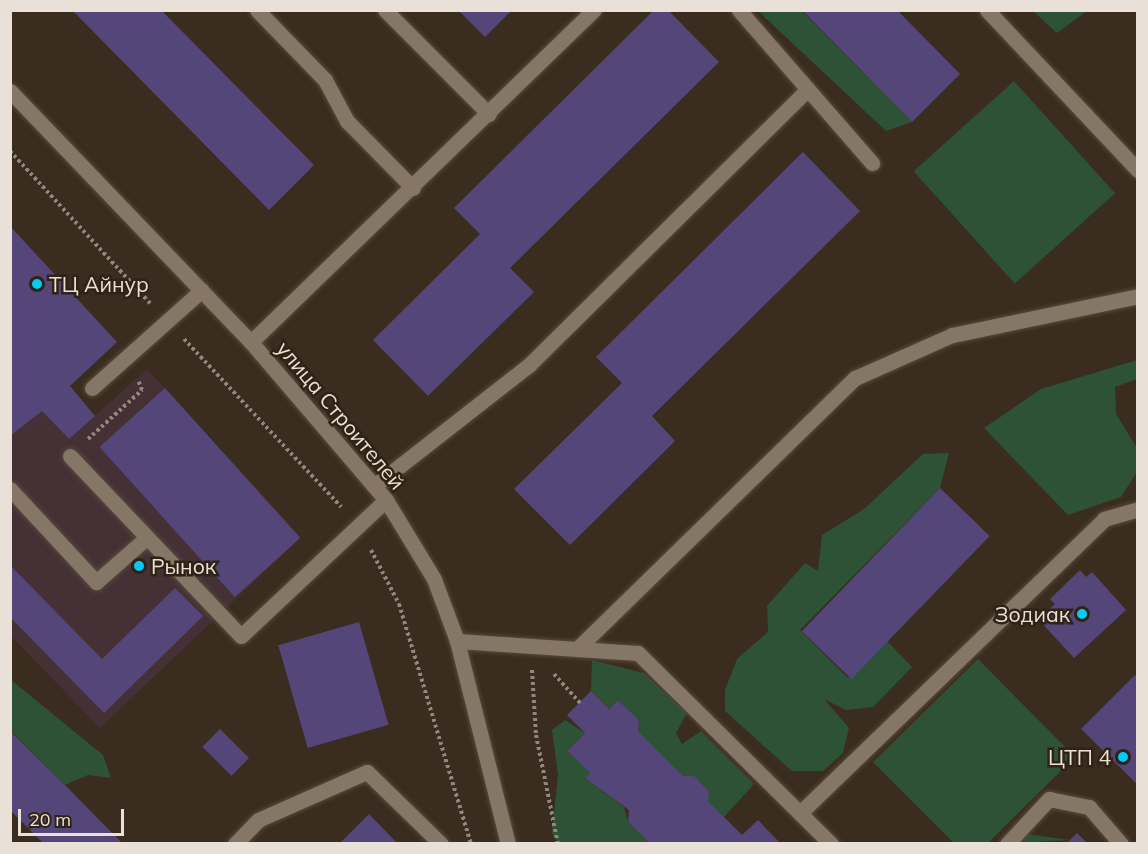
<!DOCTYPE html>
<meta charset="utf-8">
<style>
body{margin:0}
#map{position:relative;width:1148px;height:854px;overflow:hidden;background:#3a2c1e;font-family:Mulish,sans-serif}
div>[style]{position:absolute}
.commercial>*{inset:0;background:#453135}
.green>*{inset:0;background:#2e5235;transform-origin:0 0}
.building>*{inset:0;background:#55467a;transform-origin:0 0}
.path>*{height:4px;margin-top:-2px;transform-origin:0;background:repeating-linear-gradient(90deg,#92877b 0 3px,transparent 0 6px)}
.roads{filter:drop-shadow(0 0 2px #554a3d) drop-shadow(0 0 2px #554a3d)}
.minor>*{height:15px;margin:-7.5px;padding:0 7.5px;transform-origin:7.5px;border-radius:7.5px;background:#867665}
.dots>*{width:16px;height:16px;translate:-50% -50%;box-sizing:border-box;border:3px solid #302315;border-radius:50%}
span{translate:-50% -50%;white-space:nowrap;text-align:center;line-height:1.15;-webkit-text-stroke:5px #302315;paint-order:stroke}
.poi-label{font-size:21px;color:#e9e0d7}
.left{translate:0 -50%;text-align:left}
.right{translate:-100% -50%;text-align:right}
.street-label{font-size:21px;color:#e9e0d7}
.frame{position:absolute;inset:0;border:12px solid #e9e0d7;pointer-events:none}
.scale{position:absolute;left:18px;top:809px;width:106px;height:27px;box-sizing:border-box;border:3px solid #e9e0d7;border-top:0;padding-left:8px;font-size:18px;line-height:21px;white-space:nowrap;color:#e9e0d7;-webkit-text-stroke:4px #302315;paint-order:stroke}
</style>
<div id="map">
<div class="commercial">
<i style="clip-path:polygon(147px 369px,301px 537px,100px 728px,11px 636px,10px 436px,42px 411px,69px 439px)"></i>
</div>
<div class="green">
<i style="clip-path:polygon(758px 11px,802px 11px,912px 122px,886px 131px)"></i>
<i style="clip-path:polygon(1033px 11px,1087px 11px,1057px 33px)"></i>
<i style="left:1014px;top:81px;width:151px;height:135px;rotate:48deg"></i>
<i style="clip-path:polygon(1137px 360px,1137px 379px,1115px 387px,1116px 414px,1137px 448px,1137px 472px,1121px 497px,1068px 515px,984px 428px,1041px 389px)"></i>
<i style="clip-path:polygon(949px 453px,940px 488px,800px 630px,848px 678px,886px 640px,912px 667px,873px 707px,846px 710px,824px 699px,849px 728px,843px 753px,823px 771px,792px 771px,725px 711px,725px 690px,737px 659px,768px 632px,767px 606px,805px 563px,818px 571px,822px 535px,864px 509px,923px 454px)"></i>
<i style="clip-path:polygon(978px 659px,1075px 757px,988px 843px,954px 843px,873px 762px)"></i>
<i style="clip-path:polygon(592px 660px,644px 673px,687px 713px,676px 733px,682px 744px,701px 731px,754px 784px,724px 817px,638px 731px,639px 720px,618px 700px,609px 709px,591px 691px)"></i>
<i style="clip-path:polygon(10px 679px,103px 755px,111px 778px,88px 775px,65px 785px,11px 731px)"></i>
<i style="clip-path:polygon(565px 720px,585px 733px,567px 751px,590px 773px,585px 778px,624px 807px,628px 822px,651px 843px,558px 843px,552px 833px,558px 775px,552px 730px)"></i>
<i style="clip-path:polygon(1027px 834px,1070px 840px,1018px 843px)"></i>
</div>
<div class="building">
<i style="clip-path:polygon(72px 10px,161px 10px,314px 165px,269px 210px)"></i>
<i style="clip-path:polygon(458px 10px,512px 10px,485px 37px)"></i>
<i style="clip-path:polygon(654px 10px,668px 10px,719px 62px,510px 268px,534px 292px,428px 396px,373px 340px,480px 234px,454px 208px)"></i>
<i style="clip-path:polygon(802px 10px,897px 10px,960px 74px,912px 122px)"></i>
<i style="clip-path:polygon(803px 152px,860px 211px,652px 416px,675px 441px,570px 545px,514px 489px,622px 383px,596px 357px)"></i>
<i style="clip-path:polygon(10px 226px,117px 342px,70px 386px,95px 416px,69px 439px,42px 411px,10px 436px)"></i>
<i style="left:165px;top:388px;width:202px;height:88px;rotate:48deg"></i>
<i style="left:940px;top:488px;width:69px;height:199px;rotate:44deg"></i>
<i style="clip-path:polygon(10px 565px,102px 659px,175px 588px,203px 616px,104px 713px,10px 617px)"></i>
<i style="clip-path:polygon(1080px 570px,1086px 577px,1092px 572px,1126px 610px,1074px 658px,1038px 619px,1055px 604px,1050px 599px)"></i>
<i style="left:359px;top:622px;width:107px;height:84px;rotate:74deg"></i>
<i style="clip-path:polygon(1135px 675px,1138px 678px,1138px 785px,1081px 729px)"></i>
<i style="clip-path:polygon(591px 691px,609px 709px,618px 700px,639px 720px,638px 731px,683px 776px,694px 776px,709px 792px,708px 801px,742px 835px,758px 820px,781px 844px,651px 844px,628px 822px,629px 810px,585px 778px,590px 773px,567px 751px,585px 733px,567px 715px)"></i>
<i style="left:220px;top:729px;width:41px;height:25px;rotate:45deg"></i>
<i style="clip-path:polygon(10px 731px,65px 785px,123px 844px,44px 844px,10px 810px)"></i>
<i style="clip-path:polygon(369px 814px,398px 844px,339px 844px)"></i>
<i style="clip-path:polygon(1077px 833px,1088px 844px,1066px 844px)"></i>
</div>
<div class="path">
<i style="left:10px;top:151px;width:207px;rotate:47.4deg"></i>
<i style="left:184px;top:339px;width:230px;rotate:46.9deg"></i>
<i style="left:88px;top:439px;width:73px;rotate:-42.2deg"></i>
<i style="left:142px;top:390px;width:9px;rotate:-111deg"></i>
<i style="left:371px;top:550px;width:61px;rotate:62.6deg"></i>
<i style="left:399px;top:604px;width:251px;rotate:73.3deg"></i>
<i style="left:532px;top:670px;width:65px;rotate:86.5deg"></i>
<i style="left:536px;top:735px;width:111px;rotate:78.6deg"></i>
<i style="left:554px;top:674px;width:39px;rotate:48deg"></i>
</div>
<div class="roads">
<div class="minor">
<i style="left:257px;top:10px;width:98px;rotate:45.8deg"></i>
<i style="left:325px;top:80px;width:47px;rotate:61.8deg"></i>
<i style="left:347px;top:121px;width:94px;rotate:45.4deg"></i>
<i style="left:385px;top:10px;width:147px;rotate:45deg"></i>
<i style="left:739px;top:10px;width:203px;rotate:49deg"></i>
<i style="left:987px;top:10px;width:220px;rotate:46.7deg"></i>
<i style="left:10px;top:91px;width:348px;rotate:46.2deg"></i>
<i style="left:251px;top:342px;width:208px;rotate:49.5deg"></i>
<i style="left:386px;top:500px;width:92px;rotate:58.7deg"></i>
<i style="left:434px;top:579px;width:66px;rotate:69.6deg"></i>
<i style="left:457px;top:641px;width:209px;rotate:75.9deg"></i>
<i style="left:251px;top:342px;width:477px;rotate:-44.1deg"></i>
<i style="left:92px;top:388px;width:147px;rotate:-41.7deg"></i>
<i style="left:70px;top:456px;width:248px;rotate:46.5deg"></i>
<i style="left:241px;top:636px;width:199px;rotate:-43.2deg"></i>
<i style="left:374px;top:486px;width:197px;rotate:-38deg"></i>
<i style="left:529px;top:365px;width:392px;rotate:-44.7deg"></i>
<i style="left:10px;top:489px;width:127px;rotate:47.2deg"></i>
<i style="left:96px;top:582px;width:67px;rotate:-41.3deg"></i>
<i style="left:457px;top:641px;width:181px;rotate:3.8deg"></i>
<i style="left:638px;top:653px;width:272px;rotate:44.7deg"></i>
<i style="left:577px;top:649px;width:388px;rotate:-44.3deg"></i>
<i style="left:855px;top:378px;width:106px;rotate:-23.9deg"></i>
<i style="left:952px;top:335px;width:190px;rotate:-11.8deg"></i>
<i style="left:801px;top:812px;width:421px;rotate:-44deg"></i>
<i style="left:1104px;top:519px;width:35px;rotate:-16deg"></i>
<i style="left:235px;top:844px;width:33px;rotate:-46deg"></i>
<i style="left:258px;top:820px;width:119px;rotate:-23.8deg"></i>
<i style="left:367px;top:772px;width:103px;rotate:44.2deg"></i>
<i style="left:1007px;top:844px;width:62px;rotate:-47deg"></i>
<i style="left:1049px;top:799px;width:41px;rotate:11.3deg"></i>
<i style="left:1089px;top:807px;width:49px;rotate:49.1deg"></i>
</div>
</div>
<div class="dots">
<i style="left:37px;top:284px;background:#00cbf9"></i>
<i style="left:139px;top:566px;background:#00cbf9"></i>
<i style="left:1082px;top:614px;background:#00cbf9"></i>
<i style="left:1123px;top:757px;background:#00cbf9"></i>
</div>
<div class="poi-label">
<span class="left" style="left:49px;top:284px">ТЦ Айнур</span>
<span class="left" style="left:151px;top:566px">Рынок</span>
<span class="right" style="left:1070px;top:614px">Зодиак</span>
<span class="right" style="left:1111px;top:757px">ЦТП 4</span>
</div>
<div class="street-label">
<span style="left:341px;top:415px;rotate:50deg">улица Строителей</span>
</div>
<div class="frame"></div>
<div class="scale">20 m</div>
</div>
